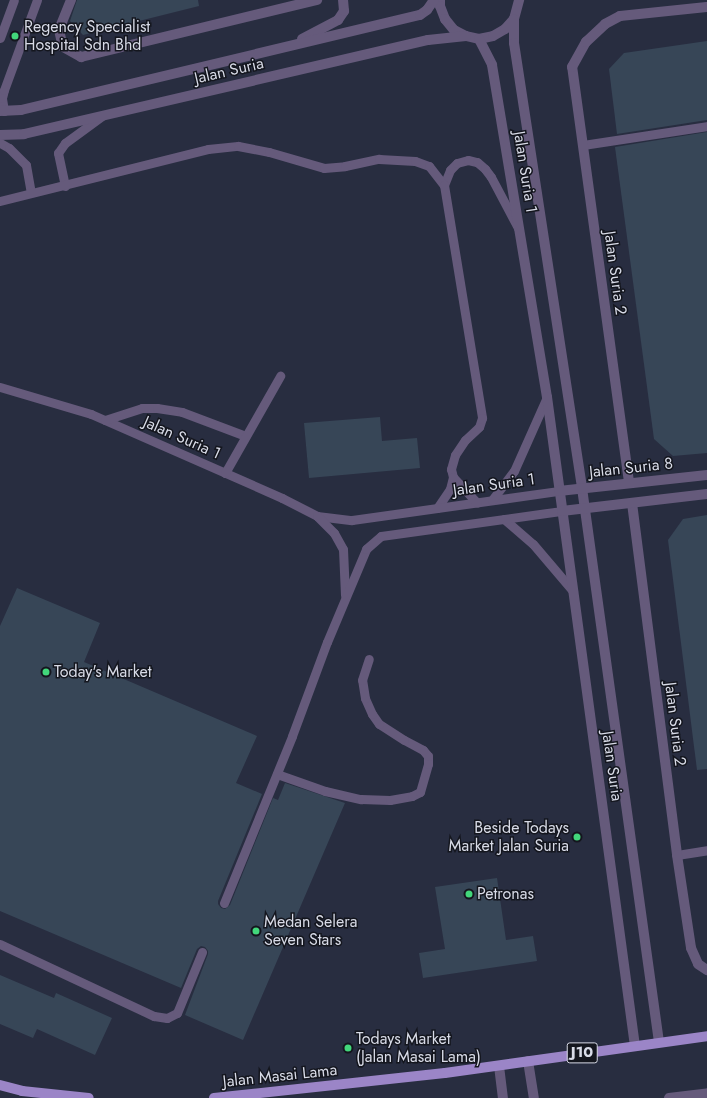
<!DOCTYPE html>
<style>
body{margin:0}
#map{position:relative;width:707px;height:1098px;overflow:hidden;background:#282d40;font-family:Jost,sans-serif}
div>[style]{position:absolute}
.building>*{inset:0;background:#374657}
.service>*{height:9px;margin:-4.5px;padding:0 4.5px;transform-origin:4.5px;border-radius:4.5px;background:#655a7b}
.minor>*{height:10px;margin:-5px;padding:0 5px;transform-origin:5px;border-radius:5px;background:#655a7b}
.primary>*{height:10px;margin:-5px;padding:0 5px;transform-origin:5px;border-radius:5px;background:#9b85c7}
.dots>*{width:11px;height:11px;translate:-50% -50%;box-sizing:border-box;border:2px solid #14161e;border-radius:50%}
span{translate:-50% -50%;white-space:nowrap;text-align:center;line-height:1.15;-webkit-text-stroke:3px #14161e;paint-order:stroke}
.shield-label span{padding:1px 3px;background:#14161e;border:1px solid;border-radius:3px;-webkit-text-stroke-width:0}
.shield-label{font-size:15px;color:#d8dbe7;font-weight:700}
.poi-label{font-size:16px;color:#d8dbe7}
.left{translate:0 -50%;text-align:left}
.right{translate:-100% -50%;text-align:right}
.street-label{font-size:16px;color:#d8dbe7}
</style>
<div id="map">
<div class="building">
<i style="clip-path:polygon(77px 0,198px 0,199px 6px,83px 35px,70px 21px)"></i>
<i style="clip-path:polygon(707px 41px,707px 120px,617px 134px,609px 69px,624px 53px)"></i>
<i style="clip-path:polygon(707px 132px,707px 453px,673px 456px,654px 439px,615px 147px)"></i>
<i style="clip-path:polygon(380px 417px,382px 441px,417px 438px,420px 468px,309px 478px,304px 423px)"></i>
<i style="clip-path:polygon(707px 515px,707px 769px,697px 770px,668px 540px,683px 519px)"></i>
<i style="clip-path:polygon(17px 588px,100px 623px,84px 662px,257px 736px,236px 783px,262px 794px,218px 901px,218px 904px,221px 908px,225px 909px,230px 905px,273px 798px,278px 800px,285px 783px,345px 803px,243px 1040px,185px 1015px,208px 954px,208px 951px,205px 947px,201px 946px,197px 949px,181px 988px,0 911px,0 626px)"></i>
<i style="clip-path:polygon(497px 878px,506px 940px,533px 936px,537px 961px,423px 978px,419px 953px,445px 949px,435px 887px)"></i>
<i style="clip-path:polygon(0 975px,54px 998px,56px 993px,112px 1018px,95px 1055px,37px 1029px,33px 1038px,0 1024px)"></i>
</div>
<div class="service">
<i style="left:0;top:38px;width:40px;rotate:-69.8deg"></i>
<i style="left:4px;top:111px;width:13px;rotate:-99deg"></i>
<i style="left:2px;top:98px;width:8px;rotate:-76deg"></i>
<i style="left:4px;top:90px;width:96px;rotate:-69.9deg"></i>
<i style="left:0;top:143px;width:10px;rotate:29deg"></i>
<i style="left:9px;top:148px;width:24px;rotate:45deg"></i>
<i style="left:26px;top:165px;width:27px;rotate:80deg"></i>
<i style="left:583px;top:145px;width:125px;rotate:-8.7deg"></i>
<i style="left:444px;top:185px;width:16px;rotate:-68deg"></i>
<i style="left:450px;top:170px;width:10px;rotate:-45deg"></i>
<i style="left:457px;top:163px;width:11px;rotate:-15deg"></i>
<i style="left:468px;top:160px;width:9px;rotate:13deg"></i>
<i style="left:477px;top:162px;width:11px;rotate:41deg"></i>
<i style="left:485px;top:169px;width:10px;rotate:53deg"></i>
<i style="left:491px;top:177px;width:58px;rotate:62.1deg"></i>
<i style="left:65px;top:186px;width:34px;rotate:-102deg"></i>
<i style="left:58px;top:153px;width:12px;rotate:-55deg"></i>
<i style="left:65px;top:143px;width:46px;rotate:-36.1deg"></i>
<i style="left:0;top:201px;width:214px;rotate:-14deg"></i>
<i style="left:208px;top:149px;width:30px;rotate:-6deg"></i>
<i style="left:238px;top:146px;width:32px;rotate:11deg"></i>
<i style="left:269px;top:152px;width:57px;rotate:16.2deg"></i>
<i style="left:324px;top:168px;width:21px;rotate:-5deg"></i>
<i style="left:345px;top:166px;width:35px;rotate:-12deg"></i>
<i style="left:379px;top:159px;width:36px;rotate:3deg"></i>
<i style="left:415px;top:161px;width:15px;rotate:20deg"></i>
<i style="left:429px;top:166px;width:24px;rotate:52deg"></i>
<i style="left:444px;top:185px;width:236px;rotate:80.7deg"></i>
<i style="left:482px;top:418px;width:9px;rotate:108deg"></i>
<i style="left:479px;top:427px;width:19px;rotate:137deg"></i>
<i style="left:465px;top:440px;width:18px;rotate:124deg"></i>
<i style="left:455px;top:455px;width:15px;rotate:106deg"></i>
<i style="left:451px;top:469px;width:8px;rotate:76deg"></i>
<i style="left:453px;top:477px;width:12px;rotate:104deg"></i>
<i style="left:450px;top:489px;width:23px;rotate:124deg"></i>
<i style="left:0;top:387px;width:95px;rotate:16.5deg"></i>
<i style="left:91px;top:414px;width:209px;rotate:23.7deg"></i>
<i style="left:282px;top:498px;width:39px;rotate:27deg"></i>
<i style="left:317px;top:516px;width:35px;rotate:7deg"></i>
<i style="left:352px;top:520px;width:209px;rotate:-8deg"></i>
<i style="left:105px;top:420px;width:39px;rotate:-18deg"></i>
<i style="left:142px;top:408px;width:15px"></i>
<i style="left:157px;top:408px;width:25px;rotate:9deg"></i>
<i style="left:182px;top:412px;width:68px;rotate:20.6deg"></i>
<i style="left:225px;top:473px;width:112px;rotate:-60.4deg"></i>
<i style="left:453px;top:477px;width:35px;rotate:47deg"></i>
<i style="left:492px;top:500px;width:36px;rotate:-53deg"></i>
<i style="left:514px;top:471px;width:81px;rotate:-66deg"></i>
<i style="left:317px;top:516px;width:24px;rotate:45deg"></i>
<i style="left:334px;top:533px;width:18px;rotate:61deg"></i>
<i style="left:343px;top:549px;width:46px;rotate:87.5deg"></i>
<i style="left:504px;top:519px;width:38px;rotate:41deg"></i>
<i style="left:533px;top:544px;width:62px;rotate:49.6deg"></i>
<i style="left:277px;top:774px;width:51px;rotate:19.5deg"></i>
<i style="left:325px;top:791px;width:37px;rotate:13deg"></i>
<i style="left:361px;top:799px;width:29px;rotate:2deg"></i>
<i style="left:390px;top:800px;width:22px;rotate:-10deg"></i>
<i style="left:412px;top:796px;width:9px;rotate:-27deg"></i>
<i style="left:420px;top:792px;width:29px;rotate:-74deg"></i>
<i style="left:428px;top:764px;width:8px;rotate:-90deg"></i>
<i style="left:428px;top:756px;width:8px;rotate:-130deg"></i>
<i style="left:423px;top:750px;width:21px;rotate:-152deg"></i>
<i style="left:404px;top:740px;width:30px;rotate:-147deg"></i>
<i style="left:379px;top:724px;width:12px;rotate:-125deg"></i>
<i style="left:372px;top:714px;width:17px;rotate:-114deg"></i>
<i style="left:365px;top:698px;width:18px;rotate:-99deg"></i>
<i style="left:362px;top:680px;width:22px;rotate:-72deg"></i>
<i style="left:677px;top:855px;width:30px;rotate:-9deg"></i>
<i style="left:224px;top:903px;width:180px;rotate:-67.8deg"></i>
<i style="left:292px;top:736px;width:100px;rotate:-69.6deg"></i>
<i style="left:327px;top:642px;width:101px;rotate:-67.2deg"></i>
<i style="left:366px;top:549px;width:20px;rotate:-41deg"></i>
<i style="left:381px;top:536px;width:183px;rotate:-7.9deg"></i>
<i style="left:0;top:944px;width:170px;rotate:25.1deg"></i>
<i style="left:154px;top:1016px;width:13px;rotate:9deg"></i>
<i style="left:167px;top:1018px;width:11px;rotate:-27deg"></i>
<i style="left:177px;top:1013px;width:66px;rotate:-67.7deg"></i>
</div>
<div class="minor">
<i style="left:71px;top:0;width:32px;rotate:112deg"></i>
<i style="left:59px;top:30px;width:17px;rotate:77deg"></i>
<i style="left:63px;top:47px;width:21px;rotate:29deg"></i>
<i style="left:81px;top:57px;width:243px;rotate:-13.6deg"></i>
<i style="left:440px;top:0;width:6px;rotate:90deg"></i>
<i style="left:440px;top:6px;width:14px;rotate:69deg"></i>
<i style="left:445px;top:19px;width:14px;rotate:51deg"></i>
<i style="left:454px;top:30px;width:13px;rotate:27deg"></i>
<i style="left:466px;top:36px;width:13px;rotate:13deg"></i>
<i style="left:479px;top:39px;width:14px;rotate:-12deg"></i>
<i style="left:493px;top:36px;width:14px;rotate:-30deg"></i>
<i style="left:505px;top:29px;width:13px;rotate:-48deg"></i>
<i style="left:514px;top:19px;width:20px;rotate:-75deg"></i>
<i style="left:514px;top:19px;width:24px;rotate:90deg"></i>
<i style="left:514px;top:43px;width:450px;rotate:81.3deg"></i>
<i style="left:582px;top:488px;width:559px;rotate:82.09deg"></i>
<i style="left:302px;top:39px;width:41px;rotate:-27.8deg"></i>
<i style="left:338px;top:20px;width:11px;rotate:-56deg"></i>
<i style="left:344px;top:11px;width:11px;rotate:-95deg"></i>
<i style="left:479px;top:39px;width:29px;rotate:63deg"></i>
<i style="left:492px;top:65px;width:337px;rotate:80.6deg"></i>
<i style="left:547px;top:397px;width:655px;rotate:82.28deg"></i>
<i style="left:0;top:111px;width:21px;rotate:-3deg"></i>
<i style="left:21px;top:110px;width:410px;rotate:-13.4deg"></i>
<i style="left:420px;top:15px;width:9px;rotate:-36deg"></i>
<i style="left:427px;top:10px;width:12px;rotate:-55deg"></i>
<i style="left:0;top:135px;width:24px;rotate:-2deg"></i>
<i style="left:24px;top:134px;width:415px;rotate:-13.1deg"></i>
<i style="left:428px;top:40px;width:38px;rotate:-6deg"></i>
<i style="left:629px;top:482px;width:419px;rotate:-97.8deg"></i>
<i style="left:572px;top:67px;width:29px;rotate:-61deg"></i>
<i style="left:586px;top:42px;width:26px;rotate:-43deg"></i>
<i style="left:605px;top:24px;width:17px;rotate:-28deg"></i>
<i style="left:620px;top:16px;width:87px;rotate:-5.9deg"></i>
<i style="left:559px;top:491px;width:149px;rotate:-6.2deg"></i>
<i style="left:632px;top:503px;width:355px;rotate:82.7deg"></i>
<i style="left:677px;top:855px;width:94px;rotate:81.4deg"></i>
<i style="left:691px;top:948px;width:17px;rotate:66deg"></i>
<i style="left:698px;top:964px;width:11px;rotate:34deg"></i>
<i style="left:562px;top:511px;width:146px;rotate:-6.7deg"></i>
<i style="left:528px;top:1061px;width:37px;rotate:81deg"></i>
<i style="left:499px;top:1066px;width:32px;rotate:83deg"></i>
<i style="left:669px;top:1098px;width:38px;rotate:-7deg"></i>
</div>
<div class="primary">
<i style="left:0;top:1085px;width:23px;rotate:15deg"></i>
<i style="left:22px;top:1091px;width:67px;rotate:6deg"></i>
<i style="left:214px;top:1098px;width:232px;rotate:-6.2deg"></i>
<i style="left:445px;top:1073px;width:265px;rotate:-8deg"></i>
</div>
<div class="dots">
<i style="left:15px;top:36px;background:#42d77b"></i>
<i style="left:46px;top:672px;background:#42d77b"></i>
<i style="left:577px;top:837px;background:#42d77b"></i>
<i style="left:469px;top:894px;background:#42d77b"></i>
<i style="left:256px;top:931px;background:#42d77b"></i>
<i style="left:348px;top:1048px;background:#42d77b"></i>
</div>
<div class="shield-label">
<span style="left:582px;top:1053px">J10</span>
</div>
<div class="poi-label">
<span class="left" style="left:24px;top:36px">Regency Specialist<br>Hospital Sdn Bhd</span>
<span class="left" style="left:54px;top:672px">Today's Market</span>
<span class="right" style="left:569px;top:837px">Beside Todays<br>Market Jalan Suria</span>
<span class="left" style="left:477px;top:894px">Petronas</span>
<span class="left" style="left:264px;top:931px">Medan Selera<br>Seven Stars</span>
<span class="left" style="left:356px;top:1048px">Todays Market<br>(Jalan Masai Lama)</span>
</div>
<div class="street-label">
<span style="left:229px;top:71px;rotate:-13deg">Jalan Suria</span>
<span style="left:525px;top:172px;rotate:81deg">Jalan Suria 1</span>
<span style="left:615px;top:273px;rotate:82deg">Jalan Suria 2</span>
<span style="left:182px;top:438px;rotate:24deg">Jalan Suria 1</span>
<span style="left:631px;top:468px;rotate:-6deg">Jalan Suria 8</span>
<span style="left:494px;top:485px;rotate:-8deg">Jalan Suria 1</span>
<span style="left:675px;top:724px;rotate:83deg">Jalan Suria 2</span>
<span style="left:612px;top:766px;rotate:82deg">Jalan Suria</span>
<span style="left:280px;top:1076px;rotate:-6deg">Jalan Masai Lama</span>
</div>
</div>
